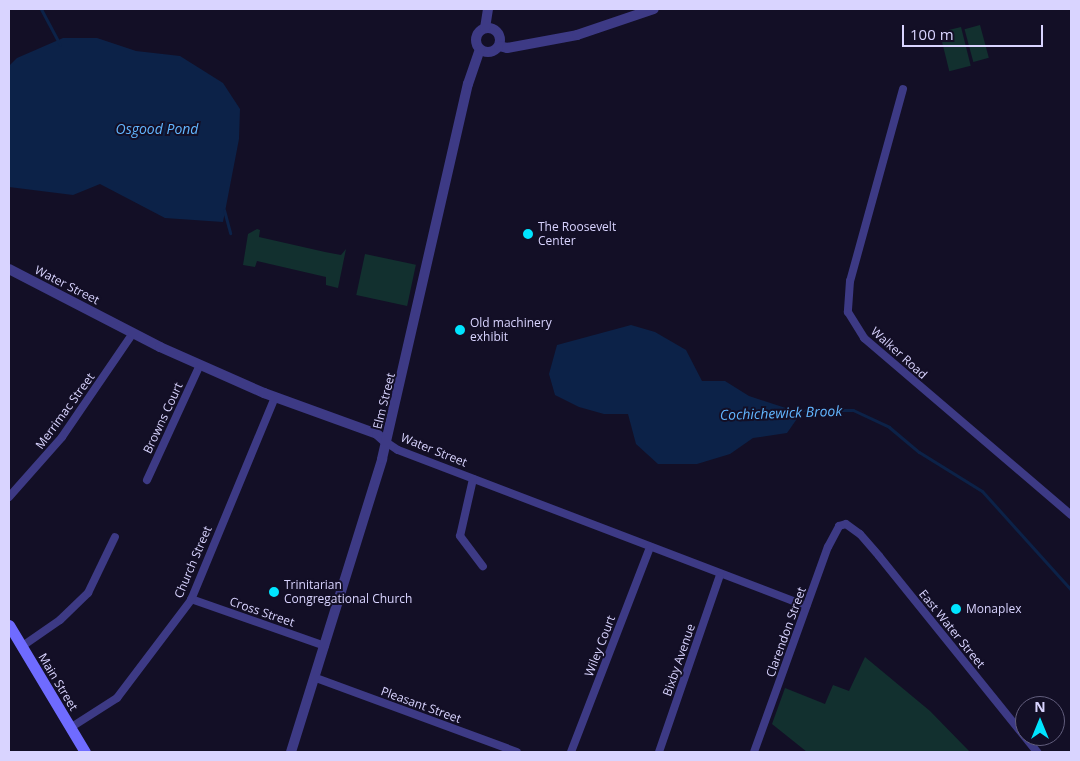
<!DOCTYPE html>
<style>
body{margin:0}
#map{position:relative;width:1080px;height:761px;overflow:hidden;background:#130f26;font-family:"Open Sans",sans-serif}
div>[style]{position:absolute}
.green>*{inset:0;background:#12302f;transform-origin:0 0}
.water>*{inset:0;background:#0c2248}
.stream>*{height:3px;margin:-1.5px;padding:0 1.5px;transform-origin:1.5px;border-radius:1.5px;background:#0c2248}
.minor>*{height:8px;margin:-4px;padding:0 4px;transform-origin:4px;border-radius:4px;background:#3d3a85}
.tertiary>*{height:10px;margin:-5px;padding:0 5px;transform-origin:5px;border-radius:5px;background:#3d3a85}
.tertiary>.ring{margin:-5px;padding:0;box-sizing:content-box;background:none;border:10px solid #3d3a85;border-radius:50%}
.secondary>*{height:11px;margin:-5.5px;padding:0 5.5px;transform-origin:5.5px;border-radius:5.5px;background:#6f6bff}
.dots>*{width:14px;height:14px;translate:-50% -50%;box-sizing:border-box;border:2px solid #130f26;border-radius:50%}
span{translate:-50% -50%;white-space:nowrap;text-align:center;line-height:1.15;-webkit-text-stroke:4px #130f26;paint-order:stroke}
.poi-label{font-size:12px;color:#d9d4ff}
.left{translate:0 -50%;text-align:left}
.street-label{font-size:12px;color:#d9d4ff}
.water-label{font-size:14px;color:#62b6ff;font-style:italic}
.frame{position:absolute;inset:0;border:10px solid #d9d4ff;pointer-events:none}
.north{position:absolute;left:1015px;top:696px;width:50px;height:50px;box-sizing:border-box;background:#130f26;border:1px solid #625e7d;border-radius:50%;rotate:0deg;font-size:14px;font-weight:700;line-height:20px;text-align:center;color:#d9d4ff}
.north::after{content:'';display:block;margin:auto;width:18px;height:22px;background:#00e5ff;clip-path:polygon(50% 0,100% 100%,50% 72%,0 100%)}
.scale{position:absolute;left:902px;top:25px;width:141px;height:22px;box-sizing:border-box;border:2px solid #d9d4ff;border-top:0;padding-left:6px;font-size:15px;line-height:18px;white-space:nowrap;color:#d9d4ff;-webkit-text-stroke:4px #130f26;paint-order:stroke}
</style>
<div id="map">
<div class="green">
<i style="left:980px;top:25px;width:34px;height:16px;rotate:75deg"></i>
<i style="left:961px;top:27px;width:40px;height:22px;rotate:76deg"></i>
<i style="clip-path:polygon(257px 229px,260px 230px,259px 237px,325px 252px,341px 255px,346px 249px,338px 288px,326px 285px,326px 277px,257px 261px,255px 267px,243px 265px,248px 234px)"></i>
<i style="left:365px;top:254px;width:52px;height:42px;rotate:12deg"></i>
<i style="clip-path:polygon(865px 657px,930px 711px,970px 752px,807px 752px,772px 724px,785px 688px,825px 704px,833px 685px,849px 691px)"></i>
</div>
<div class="water">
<i style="clip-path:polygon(63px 38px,97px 38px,136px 51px,180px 56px,223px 83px,240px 109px,239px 139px,223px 222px,165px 218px,100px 184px,73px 195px,9px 187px,9px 66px,17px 58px)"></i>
<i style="clip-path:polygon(631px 325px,655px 332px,686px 350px,702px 381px,725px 381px,749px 396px,801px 413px,787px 433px,753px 438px,730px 454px,697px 464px,658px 464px,636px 444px,628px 414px,604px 414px,579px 407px,555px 395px,549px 374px,557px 345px)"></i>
</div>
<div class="stream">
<i style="left:41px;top:9px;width:40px;rotate:62deg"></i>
<i style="left:224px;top:210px;width:24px;rotate:75deg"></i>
<i style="left:789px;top:410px;width:64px"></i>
<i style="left:853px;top:410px;width:40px;rotate:25deg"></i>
<i style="left:889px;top:427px;width:39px;rotate:40deg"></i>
<i style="left:919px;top:452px;width:74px;rotate:31.8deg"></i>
<i style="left:982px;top:491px;width:133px;rotate:48deg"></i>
</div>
<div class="minor">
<i style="left:903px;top:89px;width:199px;rotate:105.4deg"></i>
<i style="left:850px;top:281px;width:31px;rotate:94deg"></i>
<i style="left:848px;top:312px;width:31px;rotate:58deg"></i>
<i style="left:864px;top:338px;width:272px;rotate:40.5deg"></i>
<i style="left:386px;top:442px;width:14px;rotate:34deg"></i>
<i style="left:398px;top:450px;width:437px;rotate:20.9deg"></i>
<i style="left:473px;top:479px;width:58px;rotate:102.8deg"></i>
<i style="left:460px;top:536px;width:38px;rotate:53deg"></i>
<i style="left:147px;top:480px;width:127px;rotate:-65.3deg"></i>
<i style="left:9px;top:497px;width:80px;rotate:-48.5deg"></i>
<i style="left:62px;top:437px;width:126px;rotate:-55.7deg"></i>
<i style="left:191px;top:599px;width:142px;rotate:19.3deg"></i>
<i style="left:21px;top:647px;width:47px;rotate:-34.7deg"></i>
<i style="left:60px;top:620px;width:39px;rotate:-44deg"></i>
<i style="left:88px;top:593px;width:62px;rotate:-64.3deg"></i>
<i style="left:316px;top:678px;width:214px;rotate:20.2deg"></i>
<i style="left:70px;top:728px;width:56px;rotate:-32.6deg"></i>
<i style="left:117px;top:698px;width:123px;rotate:-52.9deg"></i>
<i style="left:191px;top:600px;width:220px;rotate:-67.5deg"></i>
<i style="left:571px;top:752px;width:220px;rotate:-68.9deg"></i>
<i style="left:659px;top:752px;width:187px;rotate:-71deg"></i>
<i style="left:754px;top:752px;width:218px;rotate:-70.2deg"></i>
<i style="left:828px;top:547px;width:24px;rotate:-62deg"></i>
<i style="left:839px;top:526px;width:7px;rotate:-16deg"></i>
<i style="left:846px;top:524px;width:17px;rotate:36deg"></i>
<i style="left:860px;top:534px;width:29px;rotate:49deg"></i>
<i style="left:879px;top:556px;width:252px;rotate:51.1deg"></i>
</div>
<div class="tertiary">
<i class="ring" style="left:476px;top:28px;width:14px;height:14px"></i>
<i style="left:485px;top:28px;width:19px;rotate:-81deg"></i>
<i style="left:499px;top:46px;width:8px;rotate:14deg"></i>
<i style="left:507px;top:48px;width:71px;rotate:-10.5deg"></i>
<i style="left:577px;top:35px;width:81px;rotate:-18.7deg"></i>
<i style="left:9px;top:269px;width:170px;rotate:27.3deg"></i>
<i style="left:160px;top:347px;width:114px;rotate:23.9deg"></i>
<i style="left:264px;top:393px;width:120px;rotate:19.9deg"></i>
<i style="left:377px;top:434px;width:12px;rotate:42deg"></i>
<i style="left:291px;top:752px;width:307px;rotate:-72.7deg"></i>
<i style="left:382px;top:459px;width:385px;rotate:-77.1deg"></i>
<i style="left:468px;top:84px;width:36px;rotate:-71deg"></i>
</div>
<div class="secondary">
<i style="left:9px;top:625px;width:148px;rotate:59.1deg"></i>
</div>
<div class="dots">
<i style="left:528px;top:234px;background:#00e5ff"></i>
<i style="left:460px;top:330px;background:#00e5ff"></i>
<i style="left:274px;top:592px;background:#00e5ff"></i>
<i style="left:956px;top:609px;background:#00e5ff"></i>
</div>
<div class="poi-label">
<span class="left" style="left:538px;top:234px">The Roosevelt<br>Center</span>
<span class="left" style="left:470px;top:330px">Old machinery<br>exhibit</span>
<span class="left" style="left:284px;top:592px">Trinitarian<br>Congregational Church</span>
<span class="left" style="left:966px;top:609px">Monaplex</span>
</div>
<div class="street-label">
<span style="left:67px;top:285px;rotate:27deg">Water Street</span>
<span style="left:899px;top:353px;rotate:42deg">Walker Road</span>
<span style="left:384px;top:401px;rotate:-76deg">Elm Street</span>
<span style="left:65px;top:411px;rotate:-54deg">Merrimac Street</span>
<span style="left:163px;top:418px;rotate:-65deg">Browns Court</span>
<span style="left:434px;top:450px;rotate:22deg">Water Street</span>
<span style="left:193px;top:562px;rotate:-67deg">Church Street</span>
<span style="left:262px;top:612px;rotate:19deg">Cross Street</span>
<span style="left:952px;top:629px;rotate:51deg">East Water Street</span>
<span style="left:786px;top:632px;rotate:-70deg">Clarendon Street</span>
<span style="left:600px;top:646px;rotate:-69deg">Wiley Court</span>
<span style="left:679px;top:660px;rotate:-71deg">Bixby Avenue</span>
<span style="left:58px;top:682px;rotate:59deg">Main Street</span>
<span style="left:421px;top:705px;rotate:20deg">Pleasant Street</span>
</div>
<div class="water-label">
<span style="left:157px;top:129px">Osgood Pond</span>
<span style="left:781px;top:413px;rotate:-2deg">Cochichewick Brook</span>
</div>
<div class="frame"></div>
<div class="north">N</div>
<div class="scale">100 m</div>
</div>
